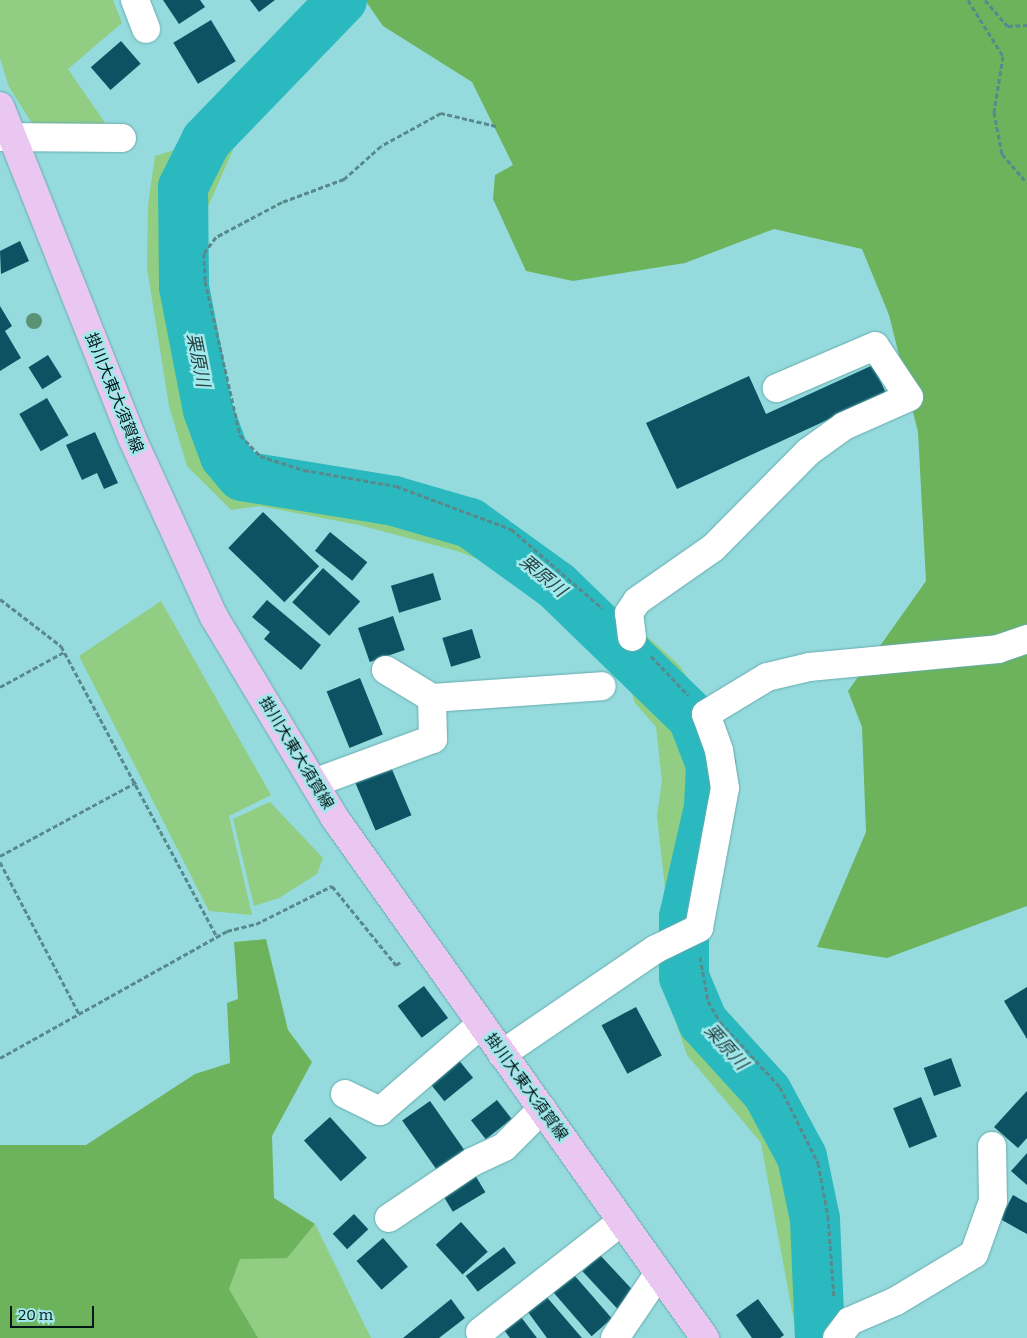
<!DOCTYPE html>
<meta charset="utf-8">
<style>
body{margin:0}
#map{position:relative;width:1027px;height:1338px;overflow:hidden;background:#95dbde;font-family:Bitter,"Noto Sans JP",serif}
div>[style]{position:absolute}
.green>*{inset:0;background:#91cd83}
.forest>*{inset:0;background:#6cb35b}
.river>*{height:50px;margin:-25px;padding:0 25px;transform-origin:25px;border-radius:25px;background:#2ab9bf}
.building>*{inset:0;background:#0c5263;transform-origin:0 0}
.path>*{height:3px;margin-top:-1.5px;transform-origin:0;background:repeating-linear-gradient(90deg,#588a8d 0 5px,transparent 0 7.5px)}
.roads{filter:drop-shadow(0 0 1px #66abae) drop-shadow(0 0 1px #66abae)}
.minor>*{height:28px;margin:-14px;padding:0 14px;transform-origin:14px;border-radius:14px;background:#fff}
.major>*{height:28px;margin:-14px;padding:0 14px;transform-origin:14px;border-radius:14px;background:#e9c7f1}
.trees>*{width:16px;height:16px;margin:-8px;border-radius:50%;background:#5a9374}
span{translate:-50% -50%;white-space:nowrap;text-align:center;line-height:1.15;-webkit-text-stroke:5px #a2e8eb;paint-order:stroke}
.street-label{font-size:16px;color:#001719}
.water-label{font-size:18px;color:#284546;font-style:italic}
.scale{position:absolute;left:10px;top:1306px;width:84px;height:22px;box-sizing:border-box;border:2px solid #001719;border-top:0;padding-left:6px;font-size:15px;line-height:18px;white-space:nowrap;color:#001719;-webkit-text-stroke:4px #a2e8eb;paint-order:stroke}
</style>
<div id="map">
<div class="green">
<i style="clip-path:polygon(0 0,113px 0,122px 23px,68px 69px,110px 130px,35px 128px,9px 87px,0 58px)"></i>
<i style="clip-path:polygon(242px 129px,201px 223px,197px 259px,239px 442px,260px 462px,321px 479px,425px 495px,518px 538px,600px 594px,679px 665px,708px 709px,723px 777px,692px 918px,669px 925px,657px 816px,662px 781px,656px 727px,635px 703px,625px 670px,546px 597px,506px 570px,457px 551px,359px 525px,260px 506px,231px 510px,187px 466px,169px 406px,147px 268px,148px 205px,155px 156px)"></i>
<i style="clip-path:polygon(161px 601px,271px 795px,229px 816px,252px 915px,209px 911px,79px 656px)"></i>
<i style="clip-path:polygon(270px 802px,323px 858px,317px 874px,279px 898px,254px 906px,233px 819px)"></i>
<i style="clip-path:polygon(694px 947px,713px 1009px,780px 1087px,820px 1175px,837px 1338px,797px 1338px,761px 1143px,687px 1055px,674px 1017px,672px 953px)"></i>
<i style="clip-path:polygon(315px 1224px,371px 1338px,258px 1338px,229px 1289px,242px 1251px,287px 1258px)"></i>
</div>
<div class="forest">
<i style="clip-path:polygon(365px 0,1027px 0,1027px 906px,887px 958px,817px 947px,866px 832px,862px 727px,848px 691px,926px 581px,918px 432px,889px 315px,862px 249px,774px 229px,685px 263px,573px 281px,526px 271px,493px 199px,495px 175px,513px 165px,472px 82px,383px 26px)"></i>
<i style="clip-path:polygon(266px 939px,288px 1030px,312px 1062px,272px 1136px,274px 1198px,315px 1224px,287px 1258px,240px 1259px,229px 1289px,258px 1338px,0 1338px,0 1145px,86px 1145px,195px 1074px,230px 1063px,227px 1003px,238px 999px,234px 942px)"></i>
</div>
<div class="river">
<i style="left:342px;top:0;width:196px;rotate:134deg"></i>
<i style="left:206px;top:141px;width:51px;rotate:116.6deg"></i>
<i style="left:183px;top:187px;width:100px;rotate:89.4deg"></i>
<i style="left:184px;top:287px;width:125px;rotate:79deg"></i>
<i style="left:208px;top:410px;width:49px;rotate:69.7deg"></i>
<i style="left:225px;top:456px;width:26px;rotate:50deg"></i>
<i style="left:242px;top:476px;width:154px;rotate:9.3deg"></i>
<i style="left:394px;top:501px;width:79px;rotate:16.1deg"></i>
<i style="left:470px;top:523px;width:107px;rotate:35.9deg"></i>
<i style="left:557px;top:586px;width:190px;rotate:44.1deg"></i>
<i style="left:693px;top:718px;width:50px;rotate:69deg"></i>
<i style="left:711px;top:765px;width:42px;rotate:92.7deg"></i>
<i style="left:709px;top:807px;width:113px;rotate:102.8deg"></i>
<i style="left:684px;top:917px;width:60px;rotate:90deg"></i>
<i style="left:684px;top:977px;width:49px;rotate:67.1deg"></i>
<i style="left:703px;top:1022px;width:95px;rotate:47.6deg"></i>
<i style="left:767px;top:1092px;width:74px;rotate:61.7deg"></i>
<i style="left:802px;top:1157px;width:63px;rotate:78.2deg"></i>
<i style="left:815px;top:1219px;width:119px;rotate:87.6deg"></i>
</div>
<div class="building">
<i style="clip-path:polygon(163px 0,200px 0,205px 7px,179px 24px)"></i>
<i style="clip-path:polygon(250px 0,275px 0,259px 12px)"></i>
<i style="left:211px;top:20px;width:48px;height:44px;rotate:59deg"></i>
<i style="left:121px;top:41px;width:30px;height:40px;rotate:49deg"></i>
<i style="clip-path:polygon(20px 241px,29px 261px,1px 274px,0 251px)"></i>
<i style="clip-path:polygon(0 306px,12px 326px,5px 331px,21px 358px,0 371px)"></i>
<i style="left:48px;top:355px;width:26px;height:23px;rotate:58deg"></i>
<i style="clip-path:polygon(873px 365px,886px 393px,677px 489px,646px 423px,749px 376px,766px 414px)"></i>
<i style="left:47px;top:398px;width:43px;height:32px;rotate:60deg"></i>
<i style="clip-path:polygon(95px 432px,118px 483px,104px 489px,97px 473px,82px 480px,66px 445px)"></i>
<i style="left:263px;top:512px;width:78px;height:50px;rotate:44deg"></i>
<i style="left:330px;top:532px;width:48px;height:24px;rotate:39deg"></i>
<i style="left:323px;top:568px;width:50px;height:46px;rotate:42deg"></i>
<i style="left:433px;top:573px;width:28px;height:44px;rotate:73deg"></i>
<i style="clip-path:polygon(267px 600px,321px 645px,301px 670px,264px 639px,270px 632px,252px 617px)"></i>
<i style="left:393px;top:616px;width:36px;height:37px;rotate:71deg"></i>
<i style="left:472px;top:629px;width:30px;height:31px;rotate:73deg"></i>
<i style="left:360px;top:678px;width:61px;height:36px;rotate:68deg"></i>
<i style="left:388px;top:760px;width:60px;height:39px;rotate:67deg"></i>
<i style="left:424px;top:986px;width:40px;height:33px;rotate:53deg"></i>
<i style="clip-path:polygon(1027px 987px,1027px 1039px,1004px 1001px)"></i>
<i style="left:636px;top:1007px;width:55px;height:39px;rotate:62deg"></i>
<i style="left:453px;top:1053px;width:32px;height:37px;rotate:51deg"></i>
<i style="left:951px;top:1058px;width:30px;height:29px;rotate:70deg"></i>
<i style="clip-path:polygon(1027px 1091px,1027px 1138px,1018px 1148px,994px 1127px)"></i>
<i style="left:921px;top:1097px;width:43px;height:30px;rotate:68deg"></i>
<i style="left:497px;top:1100px;width:24px;height:33px;rotate:52deg"></i>
<i style="left:430px;top:1101px;width:70px;height:34px;rotate:55deg"></i>
<i style="left:330px;top:1117px;width:55px;height:35px;rotate:48deg"></i>
<i style="clip-path:polygon(1027px 1153px,1027px 1185px,1011px 1171px)"></i>
<i style="left:472px;top:1170px;width:26px;height:38px;rotate:59deg"></i>
<i style="clip-path:polygon(1013px 1195px,1027px 1203px,1027px 1234px,1000px 1219px)"></i>
<i style="left:354px;top:1214px;width:21px;height:29px;rotate:47deg"></i>
<i style="left:461px;top:1222px;width:40px;height:34px;rotate:48deg"></i>
<i style="left:383px;top:1238px;width:38px;height:35px;rotate:49deg"></i>
<i style="left:504px;top:1247px;width:20px;height:48px;rotate:53deg"></i>
<i style="left:600px;top:1255px;width:56px;height:24px;rotate:47deg"></i>
<i style="left:568px;top:1268px;width:67px;height:27px;rotate:49deg"></i>
<i style="clip-path:polygon(545px 1295px,582px 1338px,547px 1338px,525px 1308px)"></i>
<i style="clip-path:polygon(451px 1299px,465px 1318px,439px 1338px,403px 1338px)"></i>
<i style="clip-path:polygon(758px 1299px,784px 1335px,780px 1338px,752px 1338px,736px 1315px)"></i>
<i style="clip-path:polygon(521px 1317px,537px 1338px,510px 1338px,504px 1330px)"></i>
</div>
<div class="path">
<i style="left:968px;top:0;width:66px;rotate:58deg"></i>
<i style="left:1003px;top:56px;width:57px;rotate:99.1deg"></i>
<i style="left:994px;top:112px;width:43px;rotate:79.2deg"></i>
<i style="left:1002px;top:154px;width:38px;rotate:49deg"></i>
<i style="left:985px;top:0;width:35px;rotate:49deg"></i>
<i style="left:1008px;top:26px;width:19px;rotate:-3deg"></i>
<i style="left:496px;top:126px;width:57px;rotate:-166.7deg"></i>
<i style="left:441px;top:113px;width:68px;rotate:151.2deg"></i>
<i style="left:381px;top:146px;width:50px;rotate:138.3deg"></i>
<i style="left:344px;top:179px;width:66px;rotate:159.6deg"></i>
<i style="left:282px;top:202px;width:75px;rotate:152.1deg"></i>
<i style="left:216px;top:237px;width:20px;rotate:127deg"></i>
<i style="left:204px;top:253px;width:28px;rotate:88deg"></i>
<i style="left:205px;top:281px;width:158px;rotate:77.2deg"></i>
<i style="left:240px;top:435px;width:29px;rotate:46deg"></i>
<i style="left:260px;top:456px;width:46px;rotate:17.7deg"></i>
<i style="left:304px;top:470px;width:93px;rotate:9.9deg"></i>
<i style="left:396px;top:486px;width:123px;rotate:20.5deg"></i>
<i style="left:511px;top:529px;width:121px;rotate:41deg"></i>
<i style="left:0;top:599px;width:77px;rotate:37.6deg"></i>
<i style="left:61px;top:646px;width:330px;rotate:61.8deg"></i>
<i style="left:651px;top:656px;width:54px;rotate:46.5deg"></i>
<i style="left:0;top:687px;width:73px;rotate:-28.7deg"></i>
<i style="left:0;top:856px;width:156px;rotate:-28.4deg"></i>
<i style="left:0;top:862px;width:171px;rotate:62.5deg"></i>
<i style="left:700px;top:957px;width:45px;rotate:79.7deg"></i>
<i style="left:708px;top:1001px;width:24px;rotate:60deg"></i>
<i style="left:720px;top:1022px;width:88px;rotate:47.3deg"></i>
<i style="left:780px;top:1087px;width:85px;rotate:63.4deg"></i>
<i style="left:818px;top:1163px;width:54px;rotate:79.3deg"></i>
<i style="left:828px;top:1216px;width:83px;rotate:85.9deg"></i>
<i style="left:0;top:1058px;width:260px;rotate:-29.2deg"></i>
<i style="left:227px;top:931px;width:30px;rotate:-14deg"></i>
<i style="left:256px;top:924px;width:85px;rotate:-26.6deg"></i>
<i style="left:332px;top:886px;width:102px;rotate:51deg"></i>
<i style="left:396px;top:965px;width:7px;rotate:-34deg"></i>
</div>
<div class="roads">
<div class="minor">
<i style="left:135px;top:0;width:31px;rotate:69deg"></i>
<i style="left:0;top:137px;width:122px;rotate:0.5deg"></i>
<i style="left:632px;top:637px;width:24px;rotate:-97deg"></i>
<i style="left:629px;top:613px;width:14px;rotate:-56deg"></i>
<i style="left:637px;top:601px;width:93px;rotate:-34.9deg"></i>
<i style="left:713px;top:548px;width:135px;rotate:-45.3deg"></i>
<i style="left:808px;top:452px;width:44px;rotate:-35.8deg"></i>
<i style="left:844px;top:426px;width:71px;rotate:-24deg"></i>
<i style="left:909px;top:397px;width:61px;rotate:-123.7deg"></i>
<i style="left:875px;top:346px;width:107px;rotate:156.8deg"></i>
<i style="left:432px;top:698px;width:170px;rotate:-4deg"></i>
<i style="left:314px;top:783px;width:127px;rotate:-20.3deg"></i>
<i style="left:433px;top:739px;width:41px;rotate:-91.4deg"></i>
<i style="left:432px;top:698px;width:54px;rotate:-148.7deg"></i>
<i style="left:502px;top:1054px;width:186px;rotate:-34.3deg"></i>
<i style="left:656px;top:949px;width:48px;rotate:-26deg"></i>
<i style="left:699px;top:928px;width:142px;rotate:-79.5deg"></i>
<i style="left:725px;top:788px;width:38px;rotate:-99deg"></i>
<i style="left:719px;top:750px;width:38px;rotate:-110deg"></i>
<i style="left:706px;top:714px;width:71px;rotate:-31.2deg"></i>
<i style="left:767px;top:677px;width:43px;rotate:-13.4deg"></i>
<i style="left:809px;top:667px;width:190px;rotate:-5.4deg"></i>
<i style="left:998px;top:649px;width:31px;rotate:-19deg"></i>
<i style="left:345px;top:1094px;width:39px;rotate:26deg"></i>
<i style="left:380px;top:1111px;width:133px;rotate:-40.7deg"></i>
<i style="left:389px;top:1218px;width:100px;rotate:-34deg"></i>
<i style="left:472px;top:1162px;width:35px;rotate:-25deg"></i>
<i style="left:504px;top:1147px;width:54px;rotate:-45deg"></i>
<i style="left:480px;top:1332px;width:180px;rotate:-38deg"></i>
<i style="left:615px;top:1338px;width:78px;rotate:-55.9deg"></i>
<i style="left:837px;top:1338px;width:21px;rotate:-53deg"></i>
<i style="left:850px;top:1321px;width:50px;rotate:-23.5deg"></i>
<i style="left:896px;top:1301px;width:91px;rotate:-31.1deg"></i>
<i style="left:974px;top:1254px;width:56px;rotate:-70.3deg"></i>
<i style="left:993px;top:1201px;width:55px;rotate:-91deg"></i>
</div>
<div class="major">
<i style="left:0;top:106px;width:357px;rotate:68.3deg"></i>
<i style="left:132px;top:438px;width:197px;rotate:65.4deg"></i>
<i style="left:214px;top:617px;width:233px;rotate:59deg"></i>
<i style="left:334px;top:817px;width:640px;rotate:54.55deg"></i>
</div>
</div>
<div class="trees">
<i style="left:34px;top:321px"></i>
</div>
<div class="street-label">
<span style="left:114px;top:393px;rotate:68deg">掛川大東大須賀線</span>
<span style="left:296px;top:753px;rotate:59deg">掛川大東大須賀線</span>
<span style="left:526px;top:1087px;rotate:54deg">掛川大東大須賀線</span>
</div>
<div class="water-label">
<span style="left:198px;top:360px;rotate:79deg">栗原川</span>
<span style="left:543px;top:576px;rotate:40deg">栗原川</span>
<span style="left:726px;top:1047px;rotate:48deg">栗原川</span>
</div>
<div class="scale">20 m</div>
</div>
